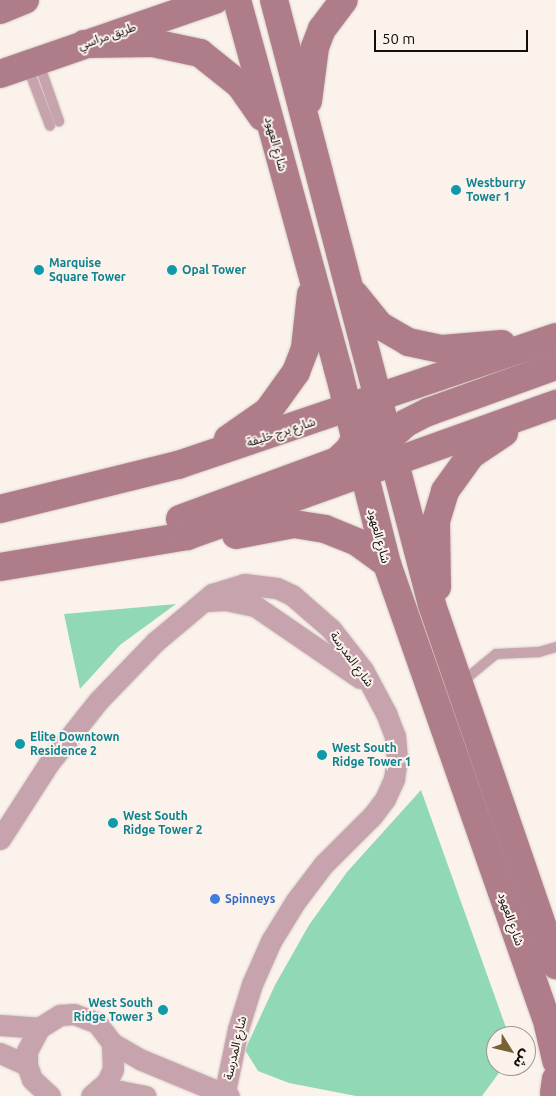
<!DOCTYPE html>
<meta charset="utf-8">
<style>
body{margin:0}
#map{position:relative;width:556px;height:1096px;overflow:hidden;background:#fbf2ec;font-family:Ubuntu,"Noto Sans Arabic",sans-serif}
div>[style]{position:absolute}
.green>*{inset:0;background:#91d9b6}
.roads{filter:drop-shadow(0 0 1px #d6cec8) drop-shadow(0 0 1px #d6cec8)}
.lane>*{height:10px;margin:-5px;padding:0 5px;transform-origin:5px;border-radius:5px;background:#c7a4ad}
.street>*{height:21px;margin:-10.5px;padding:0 10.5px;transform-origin:10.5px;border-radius:10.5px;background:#c7a4ad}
.secondary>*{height:28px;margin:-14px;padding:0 14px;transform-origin:14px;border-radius:14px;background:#af7d8a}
.dots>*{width:14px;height:14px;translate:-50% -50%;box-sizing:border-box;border:2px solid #fbf2ec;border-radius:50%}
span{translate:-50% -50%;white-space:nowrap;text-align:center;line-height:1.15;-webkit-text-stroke:4px #fbf2ec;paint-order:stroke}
.street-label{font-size:12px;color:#110e0c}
.culture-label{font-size:12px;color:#0d838f;font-weight:700}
.left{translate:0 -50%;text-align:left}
.right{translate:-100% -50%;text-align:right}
.shop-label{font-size:12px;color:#366cbe;font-weight:700}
.north{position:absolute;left:486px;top:1026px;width:50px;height:50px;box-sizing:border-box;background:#fbf2ec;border:1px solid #9d9792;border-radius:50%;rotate:126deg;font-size:14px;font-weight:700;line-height:20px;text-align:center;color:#110e0c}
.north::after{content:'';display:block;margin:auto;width:18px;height:22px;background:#776332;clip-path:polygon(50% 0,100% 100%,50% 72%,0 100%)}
.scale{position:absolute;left:374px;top:30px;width:154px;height:22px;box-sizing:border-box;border:2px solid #110e0c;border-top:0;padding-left:6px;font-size:15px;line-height:18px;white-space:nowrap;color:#110e0c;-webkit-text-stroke:4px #fbf2ec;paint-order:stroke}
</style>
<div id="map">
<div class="green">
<i style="clip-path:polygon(176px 604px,120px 645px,80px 689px,64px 614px)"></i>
<i style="clip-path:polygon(421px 790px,509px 1036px,496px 1036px,496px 1066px,504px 1066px,482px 1096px,356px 1096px,289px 1083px,258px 1071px,245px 1050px,275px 985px,309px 925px,347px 872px)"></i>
</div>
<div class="roads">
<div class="lane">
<i style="left:38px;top:61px;width:64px;rotate:70.7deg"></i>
<i style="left:27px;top:65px;width:65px;rotate:69.3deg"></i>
<i style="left:462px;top:682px;width:44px;rotate:-39.5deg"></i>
<i style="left:496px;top:654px;width:43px;rotate:-2.7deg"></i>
<i style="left:539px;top:652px;width:18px;rotate:-16deg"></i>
</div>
<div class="street">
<i style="left:206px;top:601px;width:20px;rotate:-3deg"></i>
<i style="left:226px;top:600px;width:30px;rotate:12deg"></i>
<i style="left:255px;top:606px;width:127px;rotate:34.4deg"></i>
<i style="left:0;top:839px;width:90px;rotate:-57.2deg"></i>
<i style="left:49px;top:763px;width:80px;rotate:-51.6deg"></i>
<i style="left:99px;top:700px;width:81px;rotate:-46deg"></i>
<i style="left:155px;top:642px;width:75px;rotate:-40.1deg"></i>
<i style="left:212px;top:594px;width:34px;rotate:-17deg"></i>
<i style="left:244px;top:584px;width:33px;rotate:7deg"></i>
<i style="left:277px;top:588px;width:17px;rotate:25deg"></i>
<i style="left:292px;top:595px;width:52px;rotate:41.1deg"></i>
<i style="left:331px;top:629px;width:52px;rotate:52deg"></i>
<i style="left:363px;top:670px;width:49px;rotate:61.9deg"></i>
<i style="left:386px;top:713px;width:25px;rotate:69deg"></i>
<i style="left:395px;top:736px;width:22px;rotate:85deg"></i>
<i style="left:397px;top:758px;width:21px;rotate:98deg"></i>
<i style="left:394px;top:779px;width:22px;rotate:114deg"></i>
<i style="left:385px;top:799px;width:21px;rotate:127deg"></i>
<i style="left:372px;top:816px;width:69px;rotate:135deg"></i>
<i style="left:323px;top:865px;width:46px;rotate:127.1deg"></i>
<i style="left:295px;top:902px;width:46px;rotate:121.6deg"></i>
<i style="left:271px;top:941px;width:47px;rotate:113.8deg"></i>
<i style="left:252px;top:984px;width:47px;rotate:107.3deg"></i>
<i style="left:238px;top:1029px;width:68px;rotate:101.8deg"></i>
<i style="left:0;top:1025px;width:39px;rotate:4deg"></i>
<i style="left:112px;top:1043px;width:34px;rotate:30deg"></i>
<i style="left:142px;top:1060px;width:94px;rotate:22.5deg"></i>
<i style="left:0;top:1053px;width:30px;rotate:24deg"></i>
<i style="left:97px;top:1093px;width:23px;rotate:-5deg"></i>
<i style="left:120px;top:1091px;width:26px;rotate:11deg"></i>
<i style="left:50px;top:1096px;width:25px;rotate:-137deg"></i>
<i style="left:32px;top:1079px;width:15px;rotate:-110deg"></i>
<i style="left:27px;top:1065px;width:14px;rotate:-90deg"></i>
<i style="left:27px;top:1051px;width:26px;rotate:-62deg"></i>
<i style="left:39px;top:1028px;width:25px;rotate:-32deg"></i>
<i style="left:60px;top:1015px;width:14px;rotate:-4deg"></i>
<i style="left:74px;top:1014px;width:25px;rotate:21deg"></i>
<i style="left:97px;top:1023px;width:25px;rotate:53deg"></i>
<i style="left:112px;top:1043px;width:26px;rotate:88deg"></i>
<i style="left:113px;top:1069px;width:14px;rotate:115deg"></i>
<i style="left:107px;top:1082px;width:21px;rotate:139deg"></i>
</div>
<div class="secondary">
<i style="left:237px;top:0;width:383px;rotate:74.7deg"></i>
<i style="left:338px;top:369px;width:201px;rotate:75.9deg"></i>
<i style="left:387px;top:564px;width:488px;rotate:70.7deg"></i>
<i style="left:548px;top:1025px;width:37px;rotate:77deg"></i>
<i style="left:274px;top:0;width:625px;rotate:75.36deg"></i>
<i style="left:432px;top:605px;width:381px;rotate:71deg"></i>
<i style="left:0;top:10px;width:27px;rotate:-22deg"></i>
<i style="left:84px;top:44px;width:69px;rotate:-0.8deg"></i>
<i style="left:153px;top:43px;width:48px;rotate:12deg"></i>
<i style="left:200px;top:53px;width:51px;rotate:38.7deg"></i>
<i style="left:240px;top:85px;width:39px;rotate:55deg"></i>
<i style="left:0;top:74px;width:227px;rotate:-19deg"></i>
<i style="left:308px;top:101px;width:54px;rotate:-82.6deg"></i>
<i style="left:315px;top:47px;width:19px;rotate:-69deg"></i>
<i style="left:322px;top:29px;width:36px;rotate:-53deg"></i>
<i style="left:355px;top:295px;width:38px;rotate:51deg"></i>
<i style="left:379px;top:325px;width:34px;rotate:30deg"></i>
<i style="left:408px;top:342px;width:35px;rotate:12deg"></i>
<i style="left:442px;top:349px;width:60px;rotate:-4.8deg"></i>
<i style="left:228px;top:439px;width:49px;rotate:-35deg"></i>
<i style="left:268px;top:411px;width:48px;rotate:-54.3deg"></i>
<i style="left:296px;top:372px;width:26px;rotate:-69deg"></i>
<i style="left:305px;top:348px;width:54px;rotate:-83.7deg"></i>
<i style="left:376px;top:450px;width:40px;rotate:-42deg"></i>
<i style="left:406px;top:423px;width:25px;rotate:-27deg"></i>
<i style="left:428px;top:412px;width:136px;rotate:-19.8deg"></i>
<i style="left:0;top:509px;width:183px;rotate:-13.9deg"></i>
<i style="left:178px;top:465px;width:399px;rotate:-18.7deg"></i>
<i style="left:180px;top:519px;width:167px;rotate:-20.3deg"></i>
<i style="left:337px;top:461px;width:16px;rotate:-43deg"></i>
<i style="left:349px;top:450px;width:26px;rotate:-62deg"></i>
<i style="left:236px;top:535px;width:59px;rotate:-10.7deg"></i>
<i style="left:294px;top:524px;width:31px;rotate:9deg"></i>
<i style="left:325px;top:529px;width:35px;rotate:22deg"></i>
<i style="left:357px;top:542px;width:37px;rotate:36deg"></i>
<i style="left:0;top:567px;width:190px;rotate:-9.4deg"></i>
<i style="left:187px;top:536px;width:392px;rotate:-19.7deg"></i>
<i style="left:437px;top:587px;width:66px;rotate:-90.9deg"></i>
<i style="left:436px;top:521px;width:31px;rotate:-73deg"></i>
<i style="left:445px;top:491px;width:44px;rotate:-54.2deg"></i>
<i style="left:471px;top:455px;width:40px;rotate:-34deg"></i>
<i style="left:554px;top:1093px;width:14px;rotate:-82deg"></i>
</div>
</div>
<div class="dots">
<i style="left:456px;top:190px;background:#0f9aa8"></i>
<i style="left:39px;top:270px;background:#0f9aa8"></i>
<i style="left:172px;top:270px;background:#0f9aa8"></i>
<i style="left:20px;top:744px;background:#0f9aa8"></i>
<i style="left:322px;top:755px;background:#0f9aa8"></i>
<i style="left:113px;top:823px;background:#0f9aa8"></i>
<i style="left:215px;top:899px;background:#3f7fe0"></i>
<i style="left:163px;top:1010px;background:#0f9aa8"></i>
</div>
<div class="street-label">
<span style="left:107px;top:36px;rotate:-19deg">طريق مراسي</span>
<span style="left:276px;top:144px;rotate:75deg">شارع العهود</span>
<span style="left:281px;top:432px;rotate:-18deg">شارع برج خليفة</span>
<span style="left:379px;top:536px;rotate:75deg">شارع العهود</span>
<span style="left:352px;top:659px;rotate:54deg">شارع المدرسة</span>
<span style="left:511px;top:919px;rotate:71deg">شارع العهود</span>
<span style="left:235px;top:1048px;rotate:-77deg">شارع المدرسة</span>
</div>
<div class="culture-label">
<span class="left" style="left:466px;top:190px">Westburry<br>Tower 1</span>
<span class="left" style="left:49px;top:270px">Marquise<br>Square Tower</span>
<span class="left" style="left:182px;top:270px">Opal Tower</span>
<span class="left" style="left:30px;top:744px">Elite Downtown<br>Residence 2</span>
<span class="left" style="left:332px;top:755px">West South<br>Ridge Tower 1</span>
<span class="left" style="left:123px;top:823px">West South<br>Ridge Tower 2</span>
<span class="right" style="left:153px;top:1010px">West South<br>Ridge Tower 3</span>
</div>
<div class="shop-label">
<span class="left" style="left:225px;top:899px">Spinneys</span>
</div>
<div class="north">ش</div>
<div class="scale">50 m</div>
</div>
